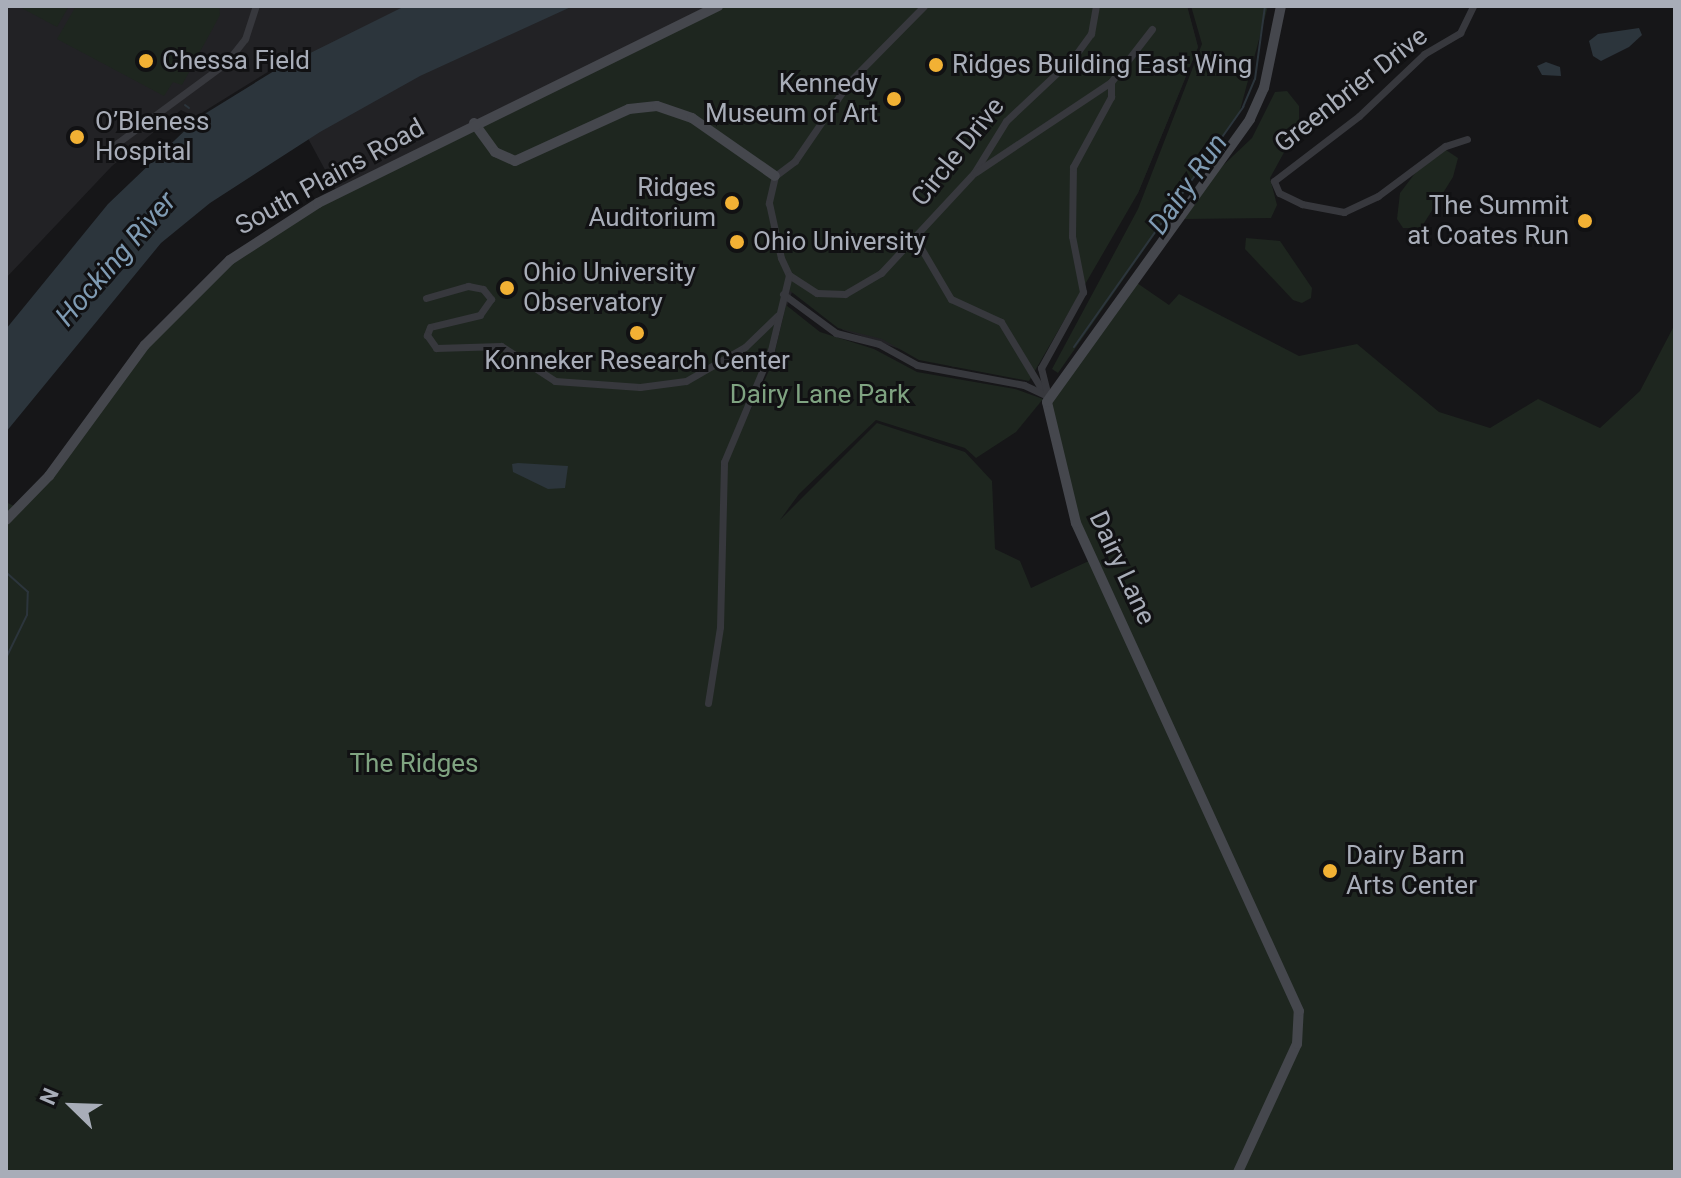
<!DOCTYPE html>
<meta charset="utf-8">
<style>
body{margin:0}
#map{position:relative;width:1681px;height:1178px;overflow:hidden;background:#161618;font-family:Roboto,sans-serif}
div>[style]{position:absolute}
.built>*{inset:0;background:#222225}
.green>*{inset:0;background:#1e261f}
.water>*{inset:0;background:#2c353c}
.stream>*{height:2px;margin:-1px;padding:0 1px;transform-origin:1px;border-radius:1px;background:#2c353c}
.street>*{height:7px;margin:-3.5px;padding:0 3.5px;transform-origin:3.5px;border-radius:3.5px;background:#37383d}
.secondary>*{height:10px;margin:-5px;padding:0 5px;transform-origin:5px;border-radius:5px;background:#45474d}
.dots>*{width:22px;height:22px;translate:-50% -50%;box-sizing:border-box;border:4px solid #111113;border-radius:50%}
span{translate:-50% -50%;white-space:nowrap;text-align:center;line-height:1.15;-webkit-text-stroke:6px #111113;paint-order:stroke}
.poi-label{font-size:26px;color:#a8adb8}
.left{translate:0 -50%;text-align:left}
.right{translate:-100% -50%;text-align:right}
.street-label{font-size:26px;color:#a8adb8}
.park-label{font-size:26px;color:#7fa381}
.water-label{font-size:28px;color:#7f9bb3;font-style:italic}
.frame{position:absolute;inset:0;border:8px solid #a8adb8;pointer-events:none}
.north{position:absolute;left:32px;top:1066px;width:80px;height:80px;-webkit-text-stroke:6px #111113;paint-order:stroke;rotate:293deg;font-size:22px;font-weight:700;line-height:32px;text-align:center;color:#a8adb8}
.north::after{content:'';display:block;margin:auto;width:28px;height:36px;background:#a8adb8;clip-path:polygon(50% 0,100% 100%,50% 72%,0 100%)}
</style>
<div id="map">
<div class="built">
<i style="clip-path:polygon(6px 6px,1187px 6px,1198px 47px,1138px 193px,954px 367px,843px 330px,792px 292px,728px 471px,395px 299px,271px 70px,195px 117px,181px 110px,112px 166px,6px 278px)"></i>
</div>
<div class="green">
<i style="clip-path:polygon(18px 6px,69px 6px,57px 27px)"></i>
<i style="clip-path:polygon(76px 6px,219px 6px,220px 15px,182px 85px,173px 82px,164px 96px,57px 39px)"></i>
<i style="clip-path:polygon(718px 6px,1187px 6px,1198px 47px,1138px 193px,1029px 381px,919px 360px,882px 339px,838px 328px,789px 290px,779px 305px,777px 330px,727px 450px,726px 480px,729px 456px,772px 364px,786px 305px,820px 332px,874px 349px,917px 372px,1015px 389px,1043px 399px,1016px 432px,976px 458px,965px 448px,876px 420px,799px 494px,780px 520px,877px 423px,965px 452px,992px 481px,995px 549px,1020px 561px,1031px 588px,1093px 559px,1076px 523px,1047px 402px,1137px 283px,1169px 305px,1179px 294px,1299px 356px,1357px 344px,1439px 412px,1490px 428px,1538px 399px,1600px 428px,1640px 391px,1675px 324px,1675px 1172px,6px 1172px,6px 502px,18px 508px,182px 303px,275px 228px)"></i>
<i style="clip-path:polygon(1191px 6px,1268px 6px,1239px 114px,1058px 373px,1052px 369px,1138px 209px,1202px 44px)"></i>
<i style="clip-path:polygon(1287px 91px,1299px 106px,1299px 125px,1270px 178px,1277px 205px,1271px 218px,1184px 219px,1216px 172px,1252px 138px,1275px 92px)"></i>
<i style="clip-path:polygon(1446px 150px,1458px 158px,1453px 177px,1421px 228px,1403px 228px,1397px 219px,1400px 193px,1416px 172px)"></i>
<i style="clip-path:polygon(1246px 238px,1280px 241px,1312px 288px,1311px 298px,1302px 303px,1293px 300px,1245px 249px)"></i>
</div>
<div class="water">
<i style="clip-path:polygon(405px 6px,573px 6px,420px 76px,320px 132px,210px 203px,161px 243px,6px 432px,6px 329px,108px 204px,198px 118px,274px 71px)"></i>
<i style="clip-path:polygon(1639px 28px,1642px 35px,1629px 47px,1601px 61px,1593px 56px,1589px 41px,1598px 34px)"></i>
<i style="clip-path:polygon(1546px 62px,1560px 67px,1561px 76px,1542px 75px,1537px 66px)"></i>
<i style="clip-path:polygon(518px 463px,568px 466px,565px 488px,548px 489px,513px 472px,512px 464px)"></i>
</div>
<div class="stream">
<i style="left:185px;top:105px;width:5px;rotate:37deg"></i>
<i style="left:1074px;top:347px;width:294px;rotate:-54.8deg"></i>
<i style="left:1243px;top:107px;width:30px;rotate:-67deg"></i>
<i style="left:1255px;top:79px;width:74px;rotate:-82.2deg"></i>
<i style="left:6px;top:658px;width:48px;rotate:-64deg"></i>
<i style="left:27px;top:615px;width:23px;rotate:-88deg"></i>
<i style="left:28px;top:592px;width:27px;rotate:-138deg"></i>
</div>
<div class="street">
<i style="left:924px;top:6px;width:107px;rotate:134.6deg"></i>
<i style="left:849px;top:82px;width:96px;rotate:124.4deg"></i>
<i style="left:795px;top:161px;width:25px;rotate:143deg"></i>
<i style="left:775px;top:176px;width:28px;rotate:103deg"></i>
<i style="left:769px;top:203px;width:56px;rotate:77.7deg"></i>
<i style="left:781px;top:258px;width:19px;rotate:65deg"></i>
<i style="left:789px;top:275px;width:33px;rotate:33deg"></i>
<i style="left:817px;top:293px;width:28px;rotate:2deg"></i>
<i style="left:845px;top:294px;width:42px;rotate:-30.3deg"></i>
<i style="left:881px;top:273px;width:137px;rotate:-47.1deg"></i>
<i style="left:974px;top:173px;width:61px;rotate:-58.4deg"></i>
<i style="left:1006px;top:121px;width:93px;rotate:-43.3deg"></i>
<i style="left:1074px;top:57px;width:29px;rotate:-54deg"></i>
<i style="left:1091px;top:34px;width:28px;rotate:-80deg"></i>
<i style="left:1467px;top:139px;width:23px;rotate:162deg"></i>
<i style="left:1445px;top:146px;width:84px;rotate:143.3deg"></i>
<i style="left:1378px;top:196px;width:38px;rotate:155deg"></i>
<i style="left:1344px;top:212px;width:43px;rotate:-169.2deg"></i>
<i style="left:1302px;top:204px;width:25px;rotate:-154deg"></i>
<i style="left:1279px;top:193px;width:13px;rotate:-113deg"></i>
<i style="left:1274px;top:181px;width:107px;rotate:-37.4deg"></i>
<i style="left:1359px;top:116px;width:90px;rotate:-43.6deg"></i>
<i style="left:1424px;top:54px;width:42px;rotate:-30.3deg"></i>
<i style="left:1460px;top:33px;width:30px;rotate:-64deg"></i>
<i style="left:116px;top:144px;width:137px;rotate:-36.4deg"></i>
<i style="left:226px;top:63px;width:31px;rotate:-52deg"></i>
<i style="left:245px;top:39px;width:35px;rotate:-72deg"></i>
<i style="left:976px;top:172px;width:162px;rotate:-33.7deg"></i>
<i style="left:1111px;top:82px;width:67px;rotate:-52.3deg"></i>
<i style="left:915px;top:238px;width:71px;rotate:59.5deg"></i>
<i style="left:951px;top:299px;width:55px;rotate:24.7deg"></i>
<i style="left:1001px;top:322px;width:77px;rotate:58.8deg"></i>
<i style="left:783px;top:294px;width:66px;rotate:36.3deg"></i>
<i style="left:836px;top:333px;width:44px;rotate:14.3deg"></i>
<i style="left:879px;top:344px;width:43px;rotate:28.9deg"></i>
<i style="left:917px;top:365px;width:109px;rotate:10.6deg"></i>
<i style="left:1024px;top:385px;width:26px;rotate:25deg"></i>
<i style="left:426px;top:298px;width:44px;rotate:-15.9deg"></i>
<i style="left:468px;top:286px;width:15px;rotate:11deg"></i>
<i style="left:483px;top:289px;width:13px;rotate:51deg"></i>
<i style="left:491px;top:299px;width:19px;rotate:125deg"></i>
<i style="left:480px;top:315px;width:51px;rotate:166.5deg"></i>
<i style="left:430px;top:327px;width:9px;rotate:111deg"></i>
<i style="left:427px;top:335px;width:16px;rotate:55deg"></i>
<i style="left:436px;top:348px;width:65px;rotate:-1.8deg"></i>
<i style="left:501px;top:346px;width:64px;rotate:32.9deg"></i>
<i style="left:555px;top:381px;width:85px;rotate:4deg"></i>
<i style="left:640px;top:387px;width:46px;rotate:-7.4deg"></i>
<i style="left:686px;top:381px;width:68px;rotate:-30deg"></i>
<i style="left:745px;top:347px;width:45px;rotate:-44.1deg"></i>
<i style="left:1048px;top:396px;width:29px;rotate:-104deg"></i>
<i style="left:1041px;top:368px;width:87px;rotate:-61.1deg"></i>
<i style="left:1083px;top:292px;width:57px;rotate:-101.1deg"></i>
<i style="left:1072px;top:236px;width:69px;rotate:-89.2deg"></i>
<i style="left:1073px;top:167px;width:80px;rotate:-61.5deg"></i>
<i style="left:1111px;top:97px;width:15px;rotate:-90deg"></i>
<i style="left:708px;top:703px;width:77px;rotate:-81deg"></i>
<i style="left:720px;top:627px;width:165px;rotate:-88.6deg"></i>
<i style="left:724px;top:462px;width:121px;rotate:-67.2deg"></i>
<i style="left:771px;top:350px;width:77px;rotate:-76.5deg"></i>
</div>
<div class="secondary">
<i style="left:474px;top:123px;width:36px;rotate:54deg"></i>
<i style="left:495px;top:152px;width:22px;rotate:24deg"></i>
<i style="left:515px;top:161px;width:125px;rotate:-24.5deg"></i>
<i style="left:629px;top:109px;width:28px;rotate:-6deg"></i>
<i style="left:657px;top:106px;width:37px;rotate:19deg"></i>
<i style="left:692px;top:118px;width:101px;rotate:34.9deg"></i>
<i style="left:6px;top:520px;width:62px;rotate:-45.7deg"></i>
<i style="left:49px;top:476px;width:162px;rotate:-53.8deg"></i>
<i style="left:145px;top:345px;width:120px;rotate:-45deg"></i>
<i style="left:230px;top:260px;width:105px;rotate:-32.9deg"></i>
<i style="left:318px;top:203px;width:446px;rotate:-26.2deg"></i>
<i style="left:1238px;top:1172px;width:141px;rotate:-65.3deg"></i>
<i style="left:1297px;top:1044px;width:33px;rotate:-87deg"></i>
<i style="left:1299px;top:1011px;width:537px;rotate:-114.56deg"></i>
<i style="left:1076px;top:523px;width:124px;rotate:-103.5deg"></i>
<i style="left:1047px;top:402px;width:348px;rotate:-54.3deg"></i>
<i style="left:1250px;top:119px;width:34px;rotate:-66deg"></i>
<i style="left:1264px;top:88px;width:84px;rotate:-78.3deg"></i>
</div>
<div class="dots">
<i style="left:146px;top:61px;background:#f2b134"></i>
<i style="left:936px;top:65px;background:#f2b134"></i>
<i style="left:894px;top:99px;background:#f2b134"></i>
<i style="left:77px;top:137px;background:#f2b134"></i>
<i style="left:732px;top:203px;background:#f2b134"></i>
<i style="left:1585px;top:221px;background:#f2b134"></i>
<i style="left:737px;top:242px;background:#f2b134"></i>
<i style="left:507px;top:288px;background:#f2b134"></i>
<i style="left:637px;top:333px;background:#f2b134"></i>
<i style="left:1330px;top:871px;background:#f2b134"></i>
</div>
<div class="poi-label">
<span class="left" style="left:162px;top:61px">Chessa Field</span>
<span class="left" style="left:952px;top:65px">Ridges Building East Wing</span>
<span class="right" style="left:878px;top:99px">Kennedy<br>Museum of Art</span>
<span class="left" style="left:95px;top:137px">O’Bleness<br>Hospital</span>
<span class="right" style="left:716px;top:203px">Ridges<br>Auditorium</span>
<span class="right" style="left:1569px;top:221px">The Summit<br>at Coates Run</span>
<span class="left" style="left:753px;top:242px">Ohio University</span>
<span class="left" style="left:523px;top:288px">Ohio University<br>Observatory</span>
<span style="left:637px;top:361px">Konneker Research Center</span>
<span class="left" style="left:1346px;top:871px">Dairy Barn<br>Arts Center</span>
</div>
<div class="street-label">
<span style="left:1351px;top:90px;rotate:-38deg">Greenbrier Drive</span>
<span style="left:958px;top:152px;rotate:-51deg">Circle Drive</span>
<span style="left:330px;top:177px;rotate:-29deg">South Plains Road</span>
<span style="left:1122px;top:568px;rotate:65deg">Dairy Lane</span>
</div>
<div class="park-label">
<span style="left:820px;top:395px">Dairy Lane Park</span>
<span style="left:414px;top:764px">The Ridges</span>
</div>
<div class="water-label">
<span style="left:1188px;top:184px;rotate:-55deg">Dairy Run</span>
<span style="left:116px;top:259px;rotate:-49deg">Hocking River</span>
</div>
<div class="frame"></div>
<div class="north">N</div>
</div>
